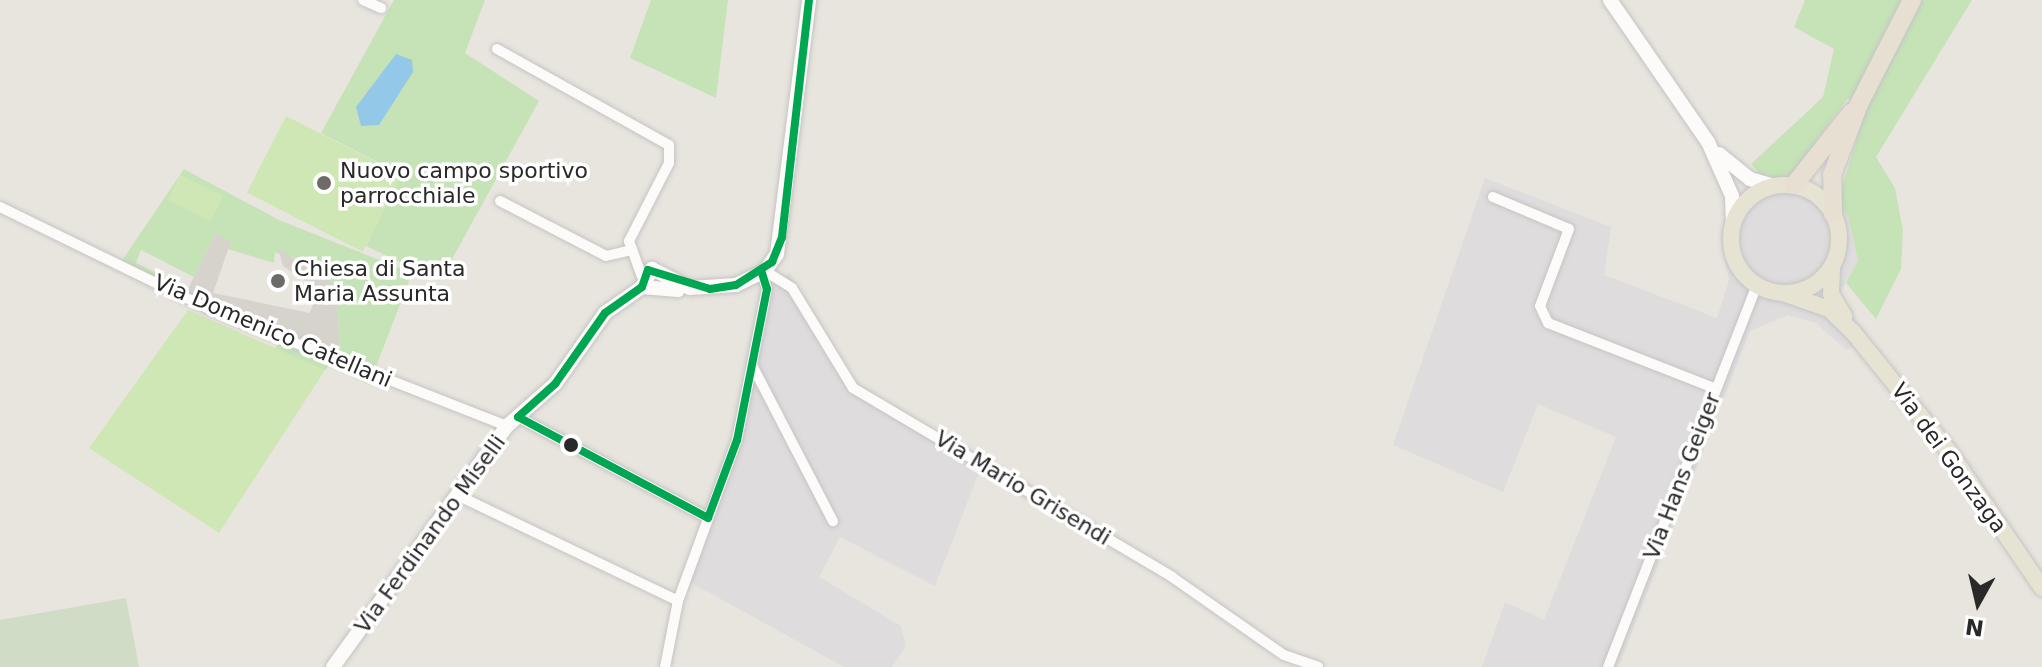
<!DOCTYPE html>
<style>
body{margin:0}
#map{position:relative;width:2042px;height:667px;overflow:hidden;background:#e8e5de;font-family:"DejaVu Sans",sans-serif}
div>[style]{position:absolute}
.industrial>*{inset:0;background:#dfdcdd}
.green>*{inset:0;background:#c5e3b7}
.cemetery>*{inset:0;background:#d1dcc6}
.pitch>*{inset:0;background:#cfe7b5;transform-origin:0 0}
.plaza>*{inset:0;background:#d6d3cd}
.water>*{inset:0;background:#93c8e8}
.roads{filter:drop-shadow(0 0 2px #c5c4c4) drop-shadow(0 0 2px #c5c4c4)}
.street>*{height:10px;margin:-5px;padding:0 5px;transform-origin:5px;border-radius:5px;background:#fcfbfa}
.secondary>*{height:14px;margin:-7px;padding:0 7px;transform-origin:7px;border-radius:7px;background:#fcfbfa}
.primary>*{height:16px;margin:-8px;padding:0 8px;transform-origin:8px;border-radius:8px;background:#e6e3d3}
.primary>.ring{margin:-8px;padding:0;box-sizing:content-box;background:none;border:16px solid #e6e3d3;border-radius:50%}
.highway>*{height:18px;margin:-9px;padding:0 9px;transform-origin:9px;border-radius:9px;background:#e8dfd3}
.bus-1>*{height:8px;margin:-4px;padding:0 4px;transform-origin:4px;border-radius:4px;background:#00a651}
.dots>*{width:22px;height:22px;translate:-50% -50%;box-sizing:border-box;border:4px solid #fff;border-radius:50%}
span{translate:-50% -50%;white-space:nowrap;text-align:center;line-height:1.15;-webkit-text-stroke:7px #fff;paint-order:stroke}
.poi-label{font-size:22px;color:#292929}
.left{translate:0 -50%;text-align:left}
.street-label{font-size:22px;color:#292929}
.north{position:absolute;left:1938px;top:563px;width:80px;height:80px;-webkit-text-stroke:6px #fff;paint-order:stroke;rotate:188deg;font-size:22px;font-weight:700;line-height:32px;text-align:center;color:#292929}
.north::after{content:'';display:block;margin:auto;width:28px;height:36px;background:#292929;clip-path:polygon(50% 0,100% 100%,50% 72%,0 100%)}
</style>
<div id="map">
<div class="industrial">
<i style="clip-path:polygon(1762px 177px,1819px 186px,1848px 216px,1858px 260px,1840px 293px,1868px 339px,1846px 350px,1816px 323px,1788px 315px,1750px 331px,1618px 667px,1482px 667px,1505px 602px,1544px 620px,1616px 437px,1538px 404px,1503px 492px,1393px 445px,1485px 178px,1611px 227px,1604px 275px,1717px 318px,1729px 280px,1721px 237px,1728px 208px)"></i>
<i style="clip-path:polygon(790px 273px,844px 378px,981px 467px,935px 586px,840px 537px,819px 577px,901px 626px,906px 646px,892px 667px,844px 667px,690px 582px,747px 421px,771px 284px)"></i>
</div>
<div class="green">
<i style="clip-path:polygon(394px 0,485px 0,465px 53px,539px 101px,440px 281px,366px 246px,401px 174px,321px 133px)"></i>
<i style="clip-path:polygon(651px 0,728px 0,716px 98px,630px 58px)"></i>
<i style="clip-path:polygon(1805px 0,1972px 0,1876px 157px,1895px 188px,1903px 231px,1901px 269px,1876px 319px,1846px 283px,1858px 260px,1848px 216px,1837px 204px,1866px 109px,1848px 98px,1787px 181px,1762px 177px,1751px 164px,1823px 97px,1834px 49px,1794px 27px)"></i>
<i style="clip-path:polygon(184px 169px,279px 220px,412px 273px,369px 385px,338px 370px,344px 362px,336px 359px,325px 370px,273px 351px,283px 338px,340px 360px,337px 289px,299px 259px,275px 253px,274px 263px,228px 249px,231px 241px,215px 234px,194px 277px,141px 250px,136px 263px,188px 289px,184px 297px,119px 265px)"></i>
</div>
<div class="cemetery">
<i style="clip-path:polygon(126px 598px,139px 667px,0 667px,0 620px)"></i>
</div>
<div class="pitch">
<i style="left:286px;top:116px;width:130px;height:86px;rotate:27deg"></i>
<i style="left:180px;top:175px;width:48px;height:28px;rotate:26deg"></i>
<i style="clip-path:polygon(188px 310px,325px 370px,219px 533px,89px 448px)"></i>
</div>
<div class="plaza">
<i style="clip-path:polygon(215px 234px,231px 241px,213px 293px,310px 313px,318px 289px,283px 266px,278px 249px,324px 276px,337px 289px,340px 361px,184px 297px)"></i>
</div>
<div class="water">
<i style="clip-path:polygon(396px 54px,412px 60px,413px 72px,379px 125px,361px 126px,356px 107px)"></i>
</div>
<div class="roads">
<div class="street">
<i style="left:363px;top:0;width:20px;rotate:24deg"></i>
<i style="left:497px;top:49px;width:197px;rotate:29.2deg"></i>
<i style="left:669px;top:145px;width:18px;rotate:90deg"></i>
<i style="left:669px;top:163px;width:88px;rotate:117.1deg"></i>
<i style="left:629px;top:241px;width:38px;rotate:70deg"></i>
<i style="left:1493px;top:197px;width:82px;rotate:22.8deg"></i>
<i style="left:1569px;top:229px;width:82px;rotate:110.6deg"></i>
<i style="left:1540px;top:306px;width:19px;rotate:65deg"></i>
<i style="left:1548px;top:323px;width:180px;rotate:21.4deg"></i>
<i style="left:500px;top:201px;width:119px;rotate:27.4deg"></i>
<i style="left:606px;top:256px;width:27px;rotate:-13deg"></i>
<i style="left:0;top:207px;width:235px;rotate:26deg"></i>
<i style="left:211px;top:310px;width:318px;rotate:21.4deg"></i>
<i style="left:765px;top:271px;width:32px;rotate:32deg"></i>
<i style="left:792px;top:288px;width:117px;rotate:58.6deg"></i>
<i style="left:853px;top:388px;width:371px;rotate:30.6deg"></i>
<i style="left:1172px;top:577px;width:136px;rotate:34.9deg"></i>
<i style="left:1284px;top:655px;width:36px;rotate:19deg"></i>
<i style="left:752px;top:365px;width:176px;rotate:62.6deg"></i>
<i style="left:518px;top:417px;width:215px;rotate:28deg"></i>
<i style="left:457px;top:495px;width:245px;rotate:25.6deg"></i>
<i style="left:665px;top:667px;width:67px;rotate:-78.9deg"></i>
<i style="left:678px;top:601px;width:171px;rotate:-69.9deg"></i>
<i style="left:737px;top:440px;width:154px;rotate:-78.8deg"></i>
<i style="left:767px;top:289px;width:17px;rotate:-107deg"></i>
<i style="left:1608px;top:667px;width:410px;rotate:-68.7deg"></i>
</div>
<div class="secondary">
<i style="left:1610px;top:0;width:173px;rotate:55.4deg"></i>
<i style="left:1708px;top:142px;width:59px;rotate:66deg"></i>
<i style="left:1732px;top:196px;width:28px;rotate:88deg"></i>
<i style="left:1719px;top:154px;width:40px;rotate:39deg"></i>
<i style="left:1750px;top:179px;width:26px;rotate:16deg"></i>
<i style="left:642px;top:287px;width:21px;rotate:-61deg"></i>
<i style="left:652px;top:269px;width:42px;rotate:26.6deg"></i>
<i style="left:690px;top:288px;width:46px;rotate:-3.7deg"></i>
<i style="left:736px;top:285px;width:32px;rotate:-26deg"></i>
<i style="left:765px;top:271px;width:21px;rotate:-55deg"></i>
<i style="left:777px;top:254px;width:256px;rotate:-82.8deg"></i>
<i style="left:642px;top:287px;width:36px;rotate:5deg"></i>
<i style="left:333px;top:667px;width:297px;rotate:-54.2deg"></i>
<i style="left:507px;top:426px;width:64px;rotate:-41.2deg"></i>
<i style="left:555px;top:384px;width:87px;rotate:-54.8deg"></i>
<i style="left:605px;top:313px;width:45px;rotate:-35.1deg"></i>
</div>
<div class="primary">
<i class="ring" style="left:1731px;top:185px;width:92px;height:92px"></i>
<i style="left:1832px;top:266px;width:28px;rotate:92deg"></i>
<i style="left:1831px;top:294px;width:26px;rotate:59deg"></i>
<i style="left:1783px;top:293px;width:49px;rotate:19.2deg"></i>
<i style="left:1829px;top:309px;width:33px;rotate:44deg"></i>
<i style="left:1853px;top:332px;width:151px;rotate:51.2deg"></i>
<i style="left:1948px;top:450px;width:167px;rotate:55.7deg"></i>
</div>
<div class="highway">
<i style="left:1794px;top:185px;width:93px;rotate:-51.5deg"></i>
<i style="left:1833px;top:214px;width:39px;rotate:-91deg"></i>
<i style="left:1832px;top:175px;width:76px;rotate:-69.2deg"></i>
<i style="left:1859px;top:104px;width:117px;rotate:-63deg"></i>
</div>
</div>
<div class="bus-1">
<i style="left:762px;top:273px;width:17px;rotate:73deg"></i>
<i style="left:767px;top:289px;width:154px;rotate:101.2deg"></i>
<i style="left:737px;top:440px;width:83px;rotate:110.4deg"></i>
<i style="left:708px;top:518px;width:215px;rotate:-152deg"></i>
<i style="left:518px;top:417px;width:50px;rotate:-41.7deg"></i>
<i style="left:555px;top:384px;width:87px;rotate:-54.8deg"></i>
<i style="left:605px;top:313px;width:45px;rotate:-35.1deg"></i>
<i style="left:642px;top:287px;width:18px;rotate:-71deg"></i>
<i style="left:648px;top:270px;width:65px;rotate:17deg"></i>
<i style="left:710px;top:289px;width:26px;rotate:-9deg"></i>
<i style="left:736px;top:285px;width:43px;rotate:-32.6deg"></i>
<i style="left:772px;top:262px;width:27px;rotate:-68deg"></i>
<i style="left:782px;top:237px;width:239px;rotate:-83.5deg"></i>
</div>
<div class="dots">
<i style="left:324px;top:183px;background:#6c6b68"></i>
<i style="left:278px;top:281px;background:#6c6b68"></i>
<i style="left:571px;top:445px;background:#292929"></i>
</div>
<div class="poi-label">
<span class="left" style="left:340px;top:183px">Nuovo campo sportivo<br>parrocchiale</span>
<span class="left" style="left:294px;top:281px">Chiesa di Santa<br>Maria Assunta</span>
</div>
<div class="street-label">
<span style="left:273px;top:331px;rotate:23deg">Via Domenico Catellani</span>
<span style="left:1949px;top:458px;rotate:54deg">Via dei Gonzaga</span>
<span style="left:1682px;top:476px;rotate:-69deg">Via Hans Geiger</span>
<span style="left:1023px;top:488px;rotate:31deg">Via Mario Grisendi</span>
<span style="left:430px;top:534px;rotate:-54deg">Via Ferdinando Miselli</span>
</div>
<div class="north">N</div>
</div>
